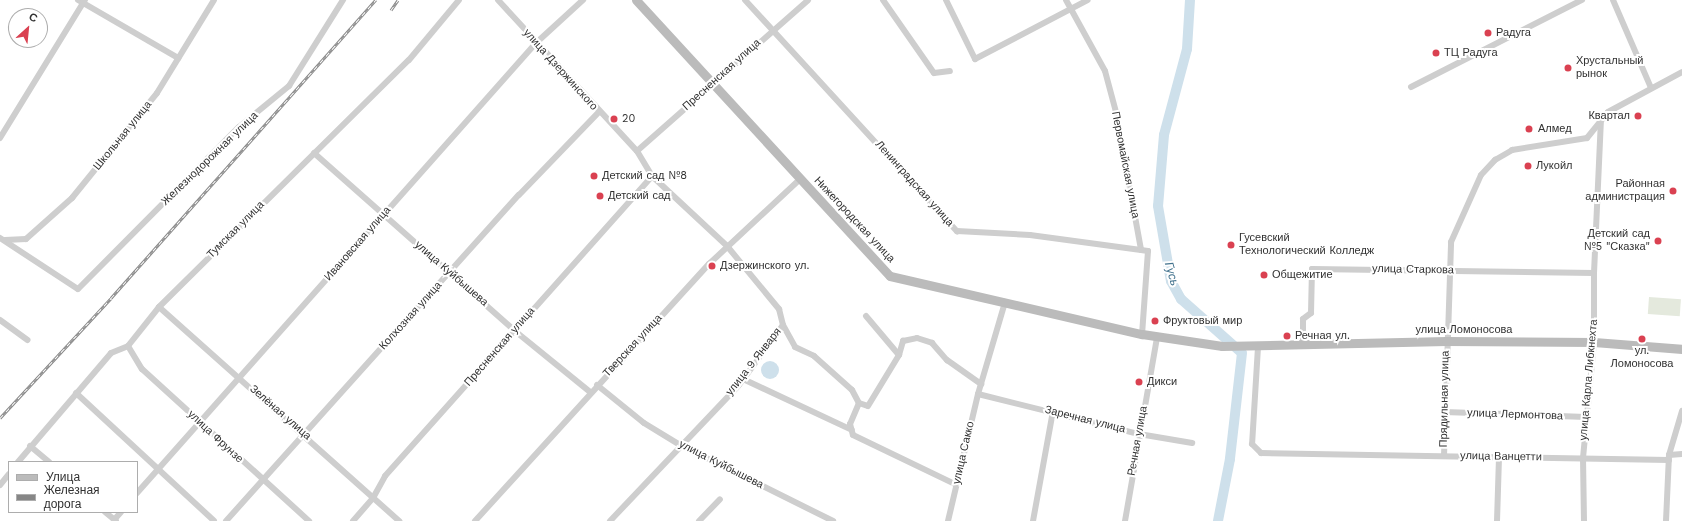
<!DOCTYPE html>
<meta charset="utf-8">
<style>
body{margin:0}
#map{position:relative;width:1682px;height:521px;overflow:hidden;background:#fff;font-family:"Work Sans",sans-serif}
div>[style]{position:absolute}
.green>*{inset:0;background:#e4e9dd;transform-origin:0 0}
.water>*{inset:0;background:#cee0eb}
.round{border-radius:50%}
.river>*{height:10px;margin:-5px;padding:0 5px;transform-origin:5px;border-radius:5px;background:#cee0eb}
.street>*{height:6px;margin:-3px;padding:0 3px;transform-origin:3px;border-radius:3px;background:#cecece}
.secondary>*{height:9px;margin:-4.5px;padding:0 4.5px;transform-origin:4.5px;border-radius:4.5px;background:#bbb}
.rail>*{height:3px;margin-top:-1.5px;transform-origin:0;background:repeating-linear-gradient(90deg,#fff 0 4.5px,#868686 0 9px);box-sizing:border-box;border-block:1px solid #868686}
.dots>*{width:11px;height:11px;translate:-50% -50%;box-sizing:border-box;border:2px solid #fff;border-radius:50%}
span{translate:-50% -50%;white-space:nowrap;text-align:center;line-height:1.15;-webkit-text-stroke:4px #fff;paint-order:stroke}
.poi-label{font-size:11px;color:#313131}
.left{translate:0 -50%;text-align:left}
.right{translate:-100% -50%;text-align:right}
.street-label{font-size:11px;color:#313131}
.water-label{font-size:12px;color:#43738e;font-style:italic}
.legend{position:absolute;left:8px;top:461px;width:130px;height:52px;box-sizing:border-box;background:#fff;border:1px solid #adadad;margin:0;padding:5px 7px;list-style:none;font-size:12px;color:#313131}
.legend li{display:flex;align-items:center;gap:8px;height:20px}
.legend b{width:20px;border:1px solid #adadad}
.north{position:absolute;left:8px;top:8px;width:40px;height:40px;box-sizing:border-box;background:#fff;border:1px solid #adadad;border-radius:50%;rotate:27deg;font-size:11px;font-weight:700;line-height:16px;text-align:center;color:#313131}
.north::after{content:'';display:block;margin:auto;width:14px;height:18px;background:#da4151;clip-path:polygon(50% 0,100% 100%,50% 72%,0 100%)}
</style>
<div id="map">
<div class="green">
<i style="left:1649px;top:297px;width:32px;height:17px;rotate:4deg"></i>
</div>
<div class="water">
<i class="round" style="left:761px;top:361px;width:18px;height:18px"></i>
</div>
<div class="river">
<i style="left:1190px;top:0;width:49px;rotate:93.5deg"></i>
<i style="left:1187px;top:49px;width:89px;rotate:105deg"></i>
<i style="left:1164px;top:135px;width:71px;rotate:94.8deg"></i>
<i style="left:1158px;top:206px;width:76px;rotate:80.2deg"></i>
<i style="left:1171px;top:281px;width:21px;rotate:61deg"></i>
<i style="left:1181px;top:299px;width:81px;rotate:41.5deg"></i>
<i style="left:1242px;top:353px;width:107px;rotate:96.5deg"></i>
<i style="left:1230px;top:459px;width:63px;rotate:101deg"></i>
</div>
<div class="street">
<i style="left:78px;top:0;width:116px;rotate:30.1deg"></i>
<i style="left:498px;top:0;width:205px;rotate:47.4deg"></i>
<i style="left:637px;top:151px;width:29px;rotate:59deg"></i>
<i style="left:652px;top:176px;width:103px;rotate:43deg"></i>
<i style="left:727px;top:246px;width:82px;rotate:50.5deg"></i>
<i style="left:779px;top:309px;width:16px;rotate:76deg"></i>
<i style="left:783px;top:325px;width:25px;rotate:61deg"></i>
<i style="left:795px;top:347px;width:21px;rotate:25deg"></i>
<i style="left:814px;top:356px;width:51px;rotate:41.8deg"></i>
<i style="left:852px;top:390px;width:15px;rotate:62deg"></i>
<i style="left:859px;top:403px;width:23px;rotate:113deg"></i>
<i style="left:850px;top:424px;width:11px;rotate:75deg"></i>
<i style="left:853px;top:435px;width:115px;rotate:25.7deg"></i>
<i style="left:745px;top:0;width:314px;rotate:47.5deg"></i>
<i style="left:957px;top:231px;width:73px;rotate:3.1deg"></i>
<i style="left:1030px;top:235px;width:112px;rotate:7.7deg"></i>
<i style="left:883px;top:0;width:89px;rotate:55.1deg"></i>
<i style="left:934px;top:73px;width:16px;rotate:-7deg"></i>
<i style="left:946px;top:0;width:66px;rotate:63.8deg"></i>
<i style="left:975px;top:59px;width:127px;rotate:-27.6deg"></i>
<i style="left:1066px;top:0;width:81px;rotate:61.2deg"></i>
<i style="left:1105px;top:71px;width:42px;rotate:75deg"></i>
<i style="left:1116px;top:112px;width:140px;rotate:79.7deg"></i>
<i style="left:1141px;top:250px;width:7px;rotate:8deg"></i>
<i style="left:1148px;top:251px;width:83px;rotate:94.1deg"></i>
<i style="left:1613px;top:0;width:96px;rotate:66.6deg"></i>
<i style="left:1411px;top:87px;width:192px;rotate:-27deg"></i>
<i style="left:0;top:138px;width:162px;rotate:-58.4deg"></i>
<i style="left:637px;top:151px;width:228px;rotate:-41.4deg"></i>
<i style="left:314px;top:153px;width:268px;rotate:41.5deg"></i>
<i style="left:515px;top:331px;width:97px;rotate:39.1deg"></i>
<i style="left:0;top:238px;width:93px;rotate:33.2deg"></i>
<i style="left:78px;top:289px;width:228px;rotate:-45.2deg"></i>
<i style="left:239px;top:127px;width:65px;rotate:-39.4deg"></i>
<i style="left:289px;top:86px;width:102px;rotate:-57.9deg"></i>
<i style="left:5px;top:240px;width:21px;rotate:-3deg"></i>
<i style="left:26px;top:239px;width:62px;rotate:-41.7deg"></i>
<i style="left:72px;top:198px;width:135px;rotate:-51deg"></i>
<i style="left:157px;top:93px;width:109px;rotate:-58.5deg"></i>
<i style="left:159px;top:307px;width:322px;rotate:41.7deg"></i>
<i style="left:866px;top:316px;width:51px;rotate:49.8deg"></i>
<i style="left:0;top:320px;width:34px;rotate:36deg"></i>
<i style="left:1303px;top:344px;width:25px;rotate:-90deg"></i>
<i style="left:1303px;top:319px;width:10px;rotate:-37deg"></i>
<i style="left:1311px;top:313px;width:44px;rotate:-88.7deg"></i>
<i style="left:1312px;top:269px;width:282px;rotate:0.8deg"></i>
<i style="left:128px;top:346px;width:27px;rotate:59deg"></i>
<i style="left:142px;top:369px;width:226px;rotate:42.3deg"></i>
<i style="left:1258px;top:347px;width:97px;rotate:93.5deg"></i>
<i style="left:1252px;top:444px;width:13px;rotate:45deg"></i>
<i style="left:1261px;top:453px;width:408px;rotate:1deg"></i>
<i style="left:743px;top:379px;width:120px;rotate:25.1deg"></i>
<i style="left:597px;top:385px;width:60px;rotate:39deg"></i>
<i style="left:644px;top:423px;width:42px;rotate:31.4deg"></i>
<i style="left:680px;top:445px;width:171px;rotate:26.4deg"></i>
<i style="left:76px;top:393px;width:188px;rotate:42.8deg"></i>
<i style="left:978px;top:394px;width:166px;rotate:14deg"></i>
<i style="left:1139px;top:434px;width:54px;rotate:9.6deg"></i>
<i style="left:859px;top:403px;width:9px;rotate:18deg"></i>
<i style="left:868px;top:406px;width:60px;rotate:-58.7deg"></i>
<i style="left:899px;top:355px;width:15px;rotate:-74deg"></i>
<i style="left:903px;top:341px;width:14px;rotate:-12deg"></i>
<i style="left:917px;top:338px;width:16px;rotate:18deg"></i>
<i style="left:932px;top:343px;width:23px;rotate:49deg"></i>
<i style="left:947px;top:360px;width:42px;rotate:35.2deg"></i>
<i style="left:1444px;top:412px;width:142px;rotate:2deg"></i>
<i style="left:30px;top:446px;width:25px;rotate:40deg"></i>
<i style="left:1669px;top:455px;width:13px;rotate:-4deg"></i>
<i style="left:1444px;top:456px;width:214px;rotate:-88.1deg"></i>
<i style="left:1451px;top:242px;width:73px;rotate:-65.9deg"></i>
<i style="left:1481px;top:175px;width:21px;rotate:-47deg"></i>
<i style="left:1495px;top:160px;width:20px;rotate:-30deg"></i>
<i style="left:1512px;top:150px;width:76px;rotate:-9.1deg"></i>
<i style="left:1587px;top:138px;width:33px;rotate:-51deg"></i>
<i style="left:1608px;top:112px;width:84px;rotate:-28.4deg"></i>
<i style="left:18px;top:462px;width:143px;rotate:-49.5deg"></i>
<i style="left:111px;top:353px;width:18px;rotate:-22deg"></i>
<i style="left:128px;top:346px;width:50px;rotate:-51.5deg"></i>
<i style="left:159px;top:307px;width:351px;rotate:-44.7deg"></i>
<i style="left:409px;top:60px;width:78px;rotate:-50.2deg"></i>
<i style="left:0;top:485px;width:14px;rotate:-51deg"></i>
<i style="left:137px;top:493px;width:601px;rotate:-48.44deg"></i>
<i style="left:536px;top:43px;width:64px;rotate:-42.5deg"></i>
<i style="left:105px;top:512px;width:14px;rotate:39deg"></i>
<i style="left:114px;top:520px;width:11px;rotate:-49deg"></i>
<i style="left:226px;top:521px;width:438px;rotate:-48.1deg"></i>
<i style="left:519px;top:195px;width:115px;rotate:-46.1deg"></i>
<i style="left:353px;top:521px;width:30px;rotate:-49deg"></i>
<i style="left:373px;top:498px;width:25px;rotate:-61deg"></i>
<i style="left:385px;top:476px;width:402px;rotate:-48.3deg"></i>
<i style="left:475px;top:521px;width:348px;rotate:-47.7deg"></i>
<i style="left:709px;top:264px;width:125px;rotate:-43deg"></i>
<i style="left:610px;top:521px;width:187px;rotate:-46.5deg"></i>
<i style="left:739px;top:385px;width:74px;rotate:-53.7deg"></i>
<i style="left:699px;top:521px;width:30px;rotate:-46deg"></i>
<i style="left:948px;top:521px;width:130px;rotate:-76.7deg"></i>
<i style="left:978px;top:394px;width:96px;rotate:-73.6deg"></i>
<i style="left:1033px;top:521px;width:112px;rotate:-79.7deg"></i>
<i style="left:1125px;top:521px;width:187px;rotate:-80.1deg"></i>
<i style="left:1497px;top:521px;width:64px;rotate:-88.2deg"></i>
<i style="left:1584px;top:521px;width:63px;rotate:-90.9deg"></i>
<i style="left:1583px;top:458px;width:117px;rotate:-84.6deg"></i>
<i style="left:1594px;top:342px;width:69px;rotate:-90deg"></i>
<i style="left:1594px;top:273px;width:154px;rotate:-87.4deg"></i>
<i style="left:1666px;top:521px;width:66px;rotate:-87.4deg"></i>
<i style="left:1669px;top:455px;width:46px;rotate:-73.5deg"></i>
</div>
<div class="secondary">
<i style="left:636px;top:0;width:375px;rotate:47.4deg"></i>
<i style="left:890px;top:276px;width:259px;rotate:13deg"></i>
<i style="left:1142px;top:334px;width:81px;rotate:8.5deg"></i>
<i style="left:1222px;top:346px;width:224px;rotate:-1.3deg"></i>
<i style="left:1446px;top:341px;width:148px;rotate:0.4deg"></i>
<i style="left:1594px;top:342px;width:88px;rotate:4.5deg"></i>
</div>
<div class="rail">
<i style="left:391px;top:10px;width:12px;rotate:-55deg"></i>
<i style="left:0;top:418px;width:163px;rotate:-47.2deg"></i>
<i style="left:111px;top:298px;width:399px;rotate:-48.4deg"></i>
</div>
<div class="dots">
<i style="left:1488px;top:33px;background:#da4151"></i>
<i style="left:1436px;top:53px;background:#da4151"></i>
<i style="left:1568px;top:68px;background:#da4151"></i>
<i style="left:1638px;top:116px;background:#da4151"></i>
<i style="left:614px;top:119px;background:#da4151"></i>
<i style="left:1529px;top:129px;background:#da4151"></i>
<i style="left:1528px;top:166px;background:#da4151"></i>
<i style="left:594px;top:176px;background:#da4151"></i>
<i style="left:1673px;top:191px;background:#da4151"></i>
<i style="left:600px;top:196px;background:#da4151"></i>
<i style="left:1658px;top:241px;background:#da4151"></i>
<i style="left:1231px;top:245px;background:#da4151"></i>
<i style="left:712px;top:266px;background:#da4151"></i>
<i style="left:1264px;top:275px;background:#da4151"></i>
<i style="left:1155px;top:321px;background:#da4151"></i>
<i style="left:1287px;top:336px;background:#da4151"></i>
<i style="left:1642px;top:339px;background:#da4151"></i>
<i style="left:1139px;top:382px;background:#da4151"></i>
</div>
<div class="poi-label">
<span class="left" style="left:1496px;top:33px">Радуга</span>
<span class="left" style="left:1444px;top:53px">ТЦ Радуга</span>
<span class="left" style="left:1576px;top:68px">Хрустальный<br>рынок</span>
<span class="right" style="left:1630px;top:116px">Квартал</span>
<span class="left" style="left:622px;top:119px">20</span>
<span class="left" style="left:1538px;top:129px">Алмед</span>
<span class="left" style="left:1536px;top:166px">Лукойл</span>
<span class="left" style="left:602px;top:176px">Детский сад №8</span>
<span class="right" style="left:1665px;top:191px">Районная<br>администрация</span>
<span class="left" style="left:608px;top:196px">Детский сад</span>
<span class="right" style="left:1650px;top:241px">Детский сад<br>№5 "Сказка"</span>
<span class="left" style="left:1239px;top:245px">Гусевский<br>Технологический Колледж</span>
<span class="left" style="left:720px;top:266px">Дзержинского ул.</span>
<span class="left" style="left:1272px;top:275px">Общежитие</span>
<span class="left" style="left:1163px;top:321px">Фруктовый мир</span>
<span class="left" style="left:1295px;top:336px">Речная ул.</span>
<span style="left:1642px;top:358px">ул.<br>Ломоносова</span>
<span class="left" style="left:1147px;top:382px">Дикси</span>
</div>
<div class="street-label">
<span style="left:560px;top:70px;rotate:48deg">улица Дзержинского</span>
<span style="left:722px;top:75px;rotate:-42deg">Пресненская улица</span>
<span style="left:123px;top:136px;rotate:-51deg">Школьная улица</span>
<span style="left:210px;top:159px;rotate:-44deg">Железнодорожная улица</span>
<span style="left:1125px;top:165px;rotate:79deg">Первомайская улица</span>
<span style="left:914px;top:184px;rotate:48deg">Ленинградская улица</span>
<span style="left:854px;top:220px;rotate:47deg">Нижегородская улица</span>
<span style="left:236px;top:230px;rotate:-45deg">Тумская улица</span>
<span style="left:358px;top:244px;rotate:-49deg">Ивановская улица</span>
<span style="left:1413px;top:270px;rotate:1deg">улица Старкова</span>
<span style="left:451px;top:274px;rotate:41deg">улица Куйбышева</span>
<span style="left:411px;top:316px;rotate:-48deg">Колхозная улица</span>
<span style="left:1464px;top:330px">улица Ломоносова</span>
<span style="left:633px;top:346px;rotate:-47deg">Тверская улица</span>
<span style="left:500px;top:347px;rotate:-49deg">Пресненская улица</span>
<span style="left:754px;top:362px;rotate:-52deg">улица 9 Января</span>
<span style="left:1589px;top:380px;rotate:-85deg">улица Карла Либкнехта</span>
<span style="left:1445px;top:399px;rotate:-89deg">Прядильная улица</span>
<span style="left:280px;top:413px;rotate:41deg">Зелёная улица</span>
<span style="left:1515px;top:415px;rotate:2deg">улица Лермонтова</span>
<span style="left:1085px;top:420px;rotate:14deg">Заречная улица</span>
<span style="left:215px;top:437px;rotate:43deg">улица Фрунзе</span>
<span style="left:1138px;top:441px;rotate:-80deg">Речная улица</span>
<span style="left:964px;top:453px;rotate:-77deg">улица Сакко</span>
<span style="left:1501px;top:457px;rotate:1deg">улица Ванцетти</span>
<span style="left:721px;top:465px;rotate:27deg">улица Куйбышева</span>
</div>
<div class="water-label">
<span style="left:1171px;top:274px;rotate:74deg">Гусь</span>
</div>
<ul class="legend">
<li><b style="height:5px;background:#bbb"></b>Улица</li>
<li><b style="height:5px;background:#868686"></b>Железная дорога</li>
</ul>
<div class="north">С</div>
</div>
